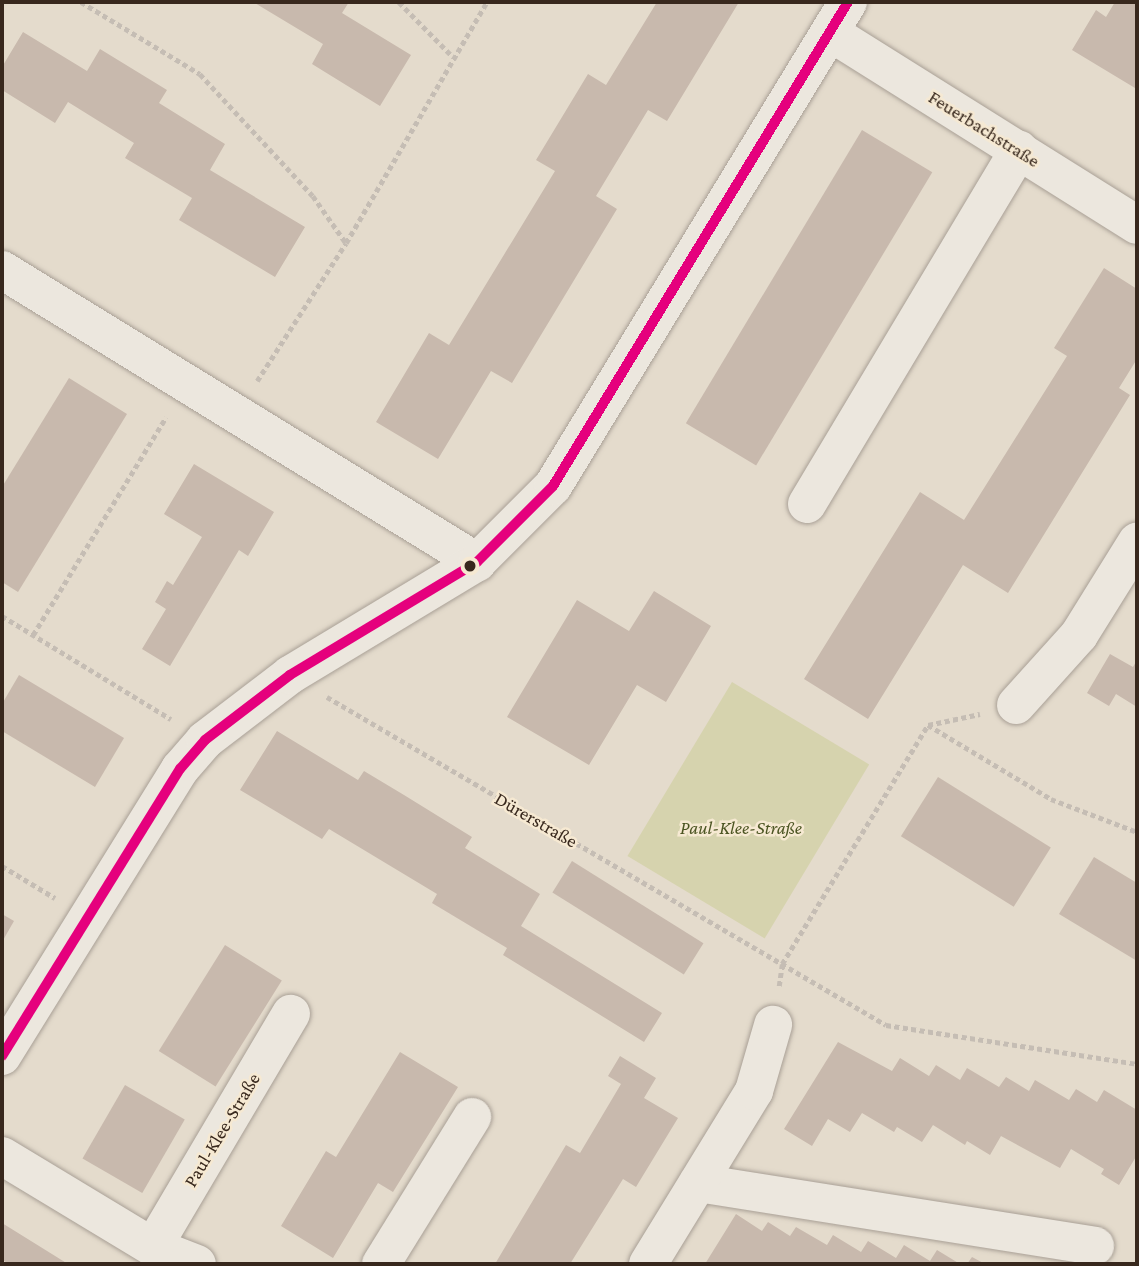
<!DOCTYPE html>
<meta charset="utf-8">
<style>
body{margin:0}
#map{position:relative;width:1139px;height:1266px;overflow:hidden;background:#e4dbcc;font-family:"Crimson Pro",serif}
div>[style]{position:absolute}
.green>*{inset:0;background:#d6d3ae;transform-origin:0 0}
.building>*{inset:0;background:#c8b9ad;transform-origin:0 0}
.path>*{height:4.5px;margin-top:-2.25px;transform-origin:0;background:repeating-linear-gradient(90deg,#c5bdb4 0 5px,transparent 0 8.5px)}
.roads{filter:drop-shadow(0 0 2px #a9a096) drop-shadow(0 0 2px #a9a096)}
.minor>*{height:38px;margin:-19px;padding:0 19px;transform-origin:19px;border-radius:19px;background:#ece7de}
.bus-1>*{height:10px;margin:-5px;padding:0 5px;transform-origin:5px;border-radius:5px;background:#e5007d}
.dots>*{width:19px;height:19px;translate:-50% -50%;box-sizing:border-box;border:4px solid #f6e9d2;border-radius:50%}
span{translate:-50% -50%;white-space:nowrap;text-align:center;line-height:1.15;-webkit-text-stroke:5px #f6e9d2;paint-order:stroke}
.street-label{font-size:19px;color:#38281d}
.park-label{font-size:19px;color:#4c5523;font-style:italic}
.frame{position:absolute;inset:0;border:4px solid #38281d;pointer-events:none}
</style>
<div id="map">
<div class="green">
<i style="left:732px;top:682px;width:160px;height:203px;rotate:31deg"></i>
</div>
<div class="building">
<i style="clip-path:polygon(253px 2px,349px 2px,342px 13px,411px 55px,380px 106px,312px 64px,323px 44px)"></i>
<i style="clip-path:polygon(657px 2px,739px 2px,667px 121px,648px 110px,596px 196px,617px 209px,512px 383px,491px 371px,438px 459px,376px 422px,429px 333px,449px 345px,555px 171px,536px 160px,588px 74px,606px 85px)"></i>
<i style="clip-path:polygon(1115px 2px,1137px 2px,1135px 88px,1072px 50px,1096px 10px,1106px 17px)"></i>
<i style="clip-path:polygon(23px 32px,87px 71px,100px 49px,167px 90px,159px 103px,225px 144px,210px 170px,305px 227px,275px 277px,179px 220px,192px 198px,125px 158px,134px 143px,68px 102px,55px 123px,2px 90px,2px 67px)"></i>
<i style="left:862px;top:130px;width:82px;height:342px;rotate:31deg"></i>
<i style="clip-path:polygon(1104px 268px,1137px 289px,1137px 359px,1119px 388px,1130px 395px,1008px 593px,963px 565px,868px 719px,804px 679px,920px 492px,964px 520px,1067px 356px,1054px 348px)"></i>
<i style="clip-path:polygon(69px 378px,127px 414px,18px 592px,2px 582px,2px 487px)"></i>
<i style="clip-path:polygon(194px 464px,274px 512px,248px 556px,239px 550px,170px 666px,142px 649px,166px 609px,155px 602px,167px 581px,173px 585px,202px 537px,164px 514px)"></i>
<i style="clip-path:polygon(654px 591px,711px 626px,666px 702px,637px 685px,589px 765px,507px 717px,577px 600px,629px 631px)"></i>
<i style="clip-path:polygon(1110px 654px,1133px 667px,1137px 660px,1137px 707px,1116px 694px,1109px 706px,1087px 693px)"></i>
<i style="clip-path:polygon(19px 675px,124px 738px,95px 787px,2px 731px,2px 704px)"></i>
<i style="clip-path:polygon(277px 731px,358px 780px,364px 771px,404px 795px,472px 837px,465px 848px,540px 894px,521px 926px,662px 1013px,644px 1042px,503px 955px,507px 948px,432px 903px,437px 894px,329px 829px,322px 839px,240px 790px)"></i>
<i style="left:938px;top:777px;width:133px;height:70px;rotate:32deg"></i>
<i style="clip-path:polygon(1094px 857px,1137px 883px,1137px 961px,1059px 914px)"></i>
<i style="left:572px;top:861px;width:155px;height:37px;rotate:32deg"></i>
<i style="clip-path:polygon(2px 914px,14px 921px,2px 942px)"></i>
<i style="left:225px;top:945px;width:67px;height:125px;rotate:32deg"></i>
<i style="clip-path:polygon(838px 1042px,892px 1071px,900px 1058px,929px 1076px,936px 1065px,960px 1080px,967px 1068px,999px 1087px,1006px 1077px,1029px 1091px,1035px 1080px,1069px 1100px,1076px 1089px,1097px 1102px,1104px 1090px,1137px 1110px,1137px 1155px,1119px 1185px,1101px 1174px,1104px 1169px,1071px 1149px,1060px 1168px,1001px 1136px,990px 1155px,967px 1141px,965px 1145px,933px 1125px,922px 1142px,897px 1127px,894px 1132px,862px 1113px,850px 1132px,828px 1119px,812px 1146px,784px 1129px)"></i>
<i style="clip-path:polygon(400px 1052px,458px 1087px,393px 1192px,378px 1183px,333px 1258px,281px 1226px,326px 1151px,336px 1157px)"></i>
<i style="clip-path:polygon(620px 1056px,656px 1078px,644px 1098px,678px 1118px,636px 1187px,623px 1179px,570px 1264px,495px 1264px,566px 1145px,580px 1153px,621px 1084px,608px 1076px)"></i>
<i style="left:125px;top:1085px;width:69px;height:85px;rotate:30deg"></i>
<i style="clip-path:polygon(736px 1214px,762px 1231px,768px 1222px,790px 1236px,796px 1227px,827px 1245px,833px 1235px,861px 1252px,868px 1241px,896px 1258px,904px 1245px,930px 1261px,937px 1250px,960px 1264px,705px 1264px)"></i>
<i style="clip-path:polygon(2px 1223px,68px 1264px,9px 1264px,4px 1261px,2px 1264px)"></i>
<i style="clip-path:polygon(972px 1257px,985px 1264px,967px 1264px)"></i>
</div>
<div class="path">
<i style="left:81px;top:2px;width:139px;rotate:31.2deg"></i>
<i style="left:200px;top:74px;width:166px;rotate:47.2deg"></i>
<i style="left:313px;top:196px;width:57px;rotate:54.9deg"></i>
<i style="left:346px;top:243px;width:279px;rotate:-59.7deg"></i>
<i style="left:399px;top:2px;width:77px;rotate:45.5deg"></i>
<i style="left:257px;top:381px;width:164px;rotate:-57.2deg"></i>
<i style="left:2px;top:616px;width:198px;rotate:31.4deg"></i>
<i style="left:33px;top:635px;width:255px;rotate:-58.6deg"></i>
<i style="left:327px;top:697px;width:648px;rotate:30.4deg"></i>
<i style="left:886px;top:1025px;width:254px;rotate:8.8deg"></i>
<i style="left:928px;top:725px;width:144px;rotate:31deg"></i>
<i style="left:1051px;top:799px;width:92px;rotate:21deg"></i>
<i style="left:2px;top:866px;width:62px;rotate:31.1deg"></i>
<i style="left:779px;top:986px;width:22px;rotate:-82deg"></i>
<i style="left:782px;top:964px;width:280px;rotate:-58.6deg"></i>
<i style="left:928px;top:725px;width:53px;rotate:-11.9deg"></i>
</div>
<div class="roads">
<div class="minor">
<i style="left:831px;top:33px;width:361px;rotate:32.1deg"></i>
<i style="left:2px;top:270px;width:558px;rotate:31.58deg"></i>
<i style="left:807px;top:504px;width:413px;rotate:-59.1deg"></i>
<i style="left:1016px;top:705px;width:94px;rotate:-48deg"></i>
<i style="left:1079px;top:635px;width:110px;rotate:-58.1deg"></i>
<i style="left:2px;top:1056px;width:338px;rotate:-58.2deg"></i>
<i style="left:180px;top:769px;width:38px;rotate:-49deg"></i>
<i style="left:205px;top:740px;width:107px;rotate:-37.4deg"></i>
<i style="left:290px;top:675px;width:218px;rotate:-31.1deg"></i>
<i style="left:477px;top:562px;width:107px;rotate:-45deg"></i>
<i style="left:553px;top:486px;width:567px;rotate:-58.64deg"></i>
<i style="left:2px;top:1156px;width:176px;rotate:31.1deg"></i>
<i style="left:153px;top:1247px;width:47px;rotate:21.1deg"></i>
<i style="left:698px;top:1183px;width:402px;rotate:9deg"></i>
<i style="left:153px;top:1247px;width:271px;rotate:-59.4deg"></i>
<i style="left:381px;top:1264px;width:173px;rotate:-58.2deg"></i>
<i style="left:648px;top:1264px;width:203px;rotate:-58.5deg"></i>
<i style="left:754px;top:1091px;width:69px;rotate:-73.9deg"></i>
</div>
</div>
<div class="bus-1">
<i style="left:2px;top:1056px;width:338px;rotate:-58.2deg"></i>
<i style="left:180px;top:769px;width:38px;rotate:-49deg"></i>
<i style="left:205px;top:740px;width:107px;rotate:-37.4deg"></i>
<i style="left:290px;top:675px;width:218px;rotate:-31.1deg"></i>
<i style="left:477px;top:562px;width:107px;rotate:-45deg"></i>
<i style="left:553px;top:486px;width:567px;rotate:-58.64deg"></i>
</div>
<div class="dots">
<i style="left:470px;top:566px;background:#38281d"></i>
</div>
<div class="street-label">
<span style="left:984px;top:129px;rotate:32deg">Feuerbachstraße</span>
<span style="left:536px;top:820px;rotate:30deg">Dürerstraße</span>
<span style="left:222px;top:1130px;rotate:-59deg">Paul-Klee-Straße</span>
</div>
<div class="park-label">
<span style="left:741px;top:828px">Paul-Klee-Straße</span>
</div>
<div class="frame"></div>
</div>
